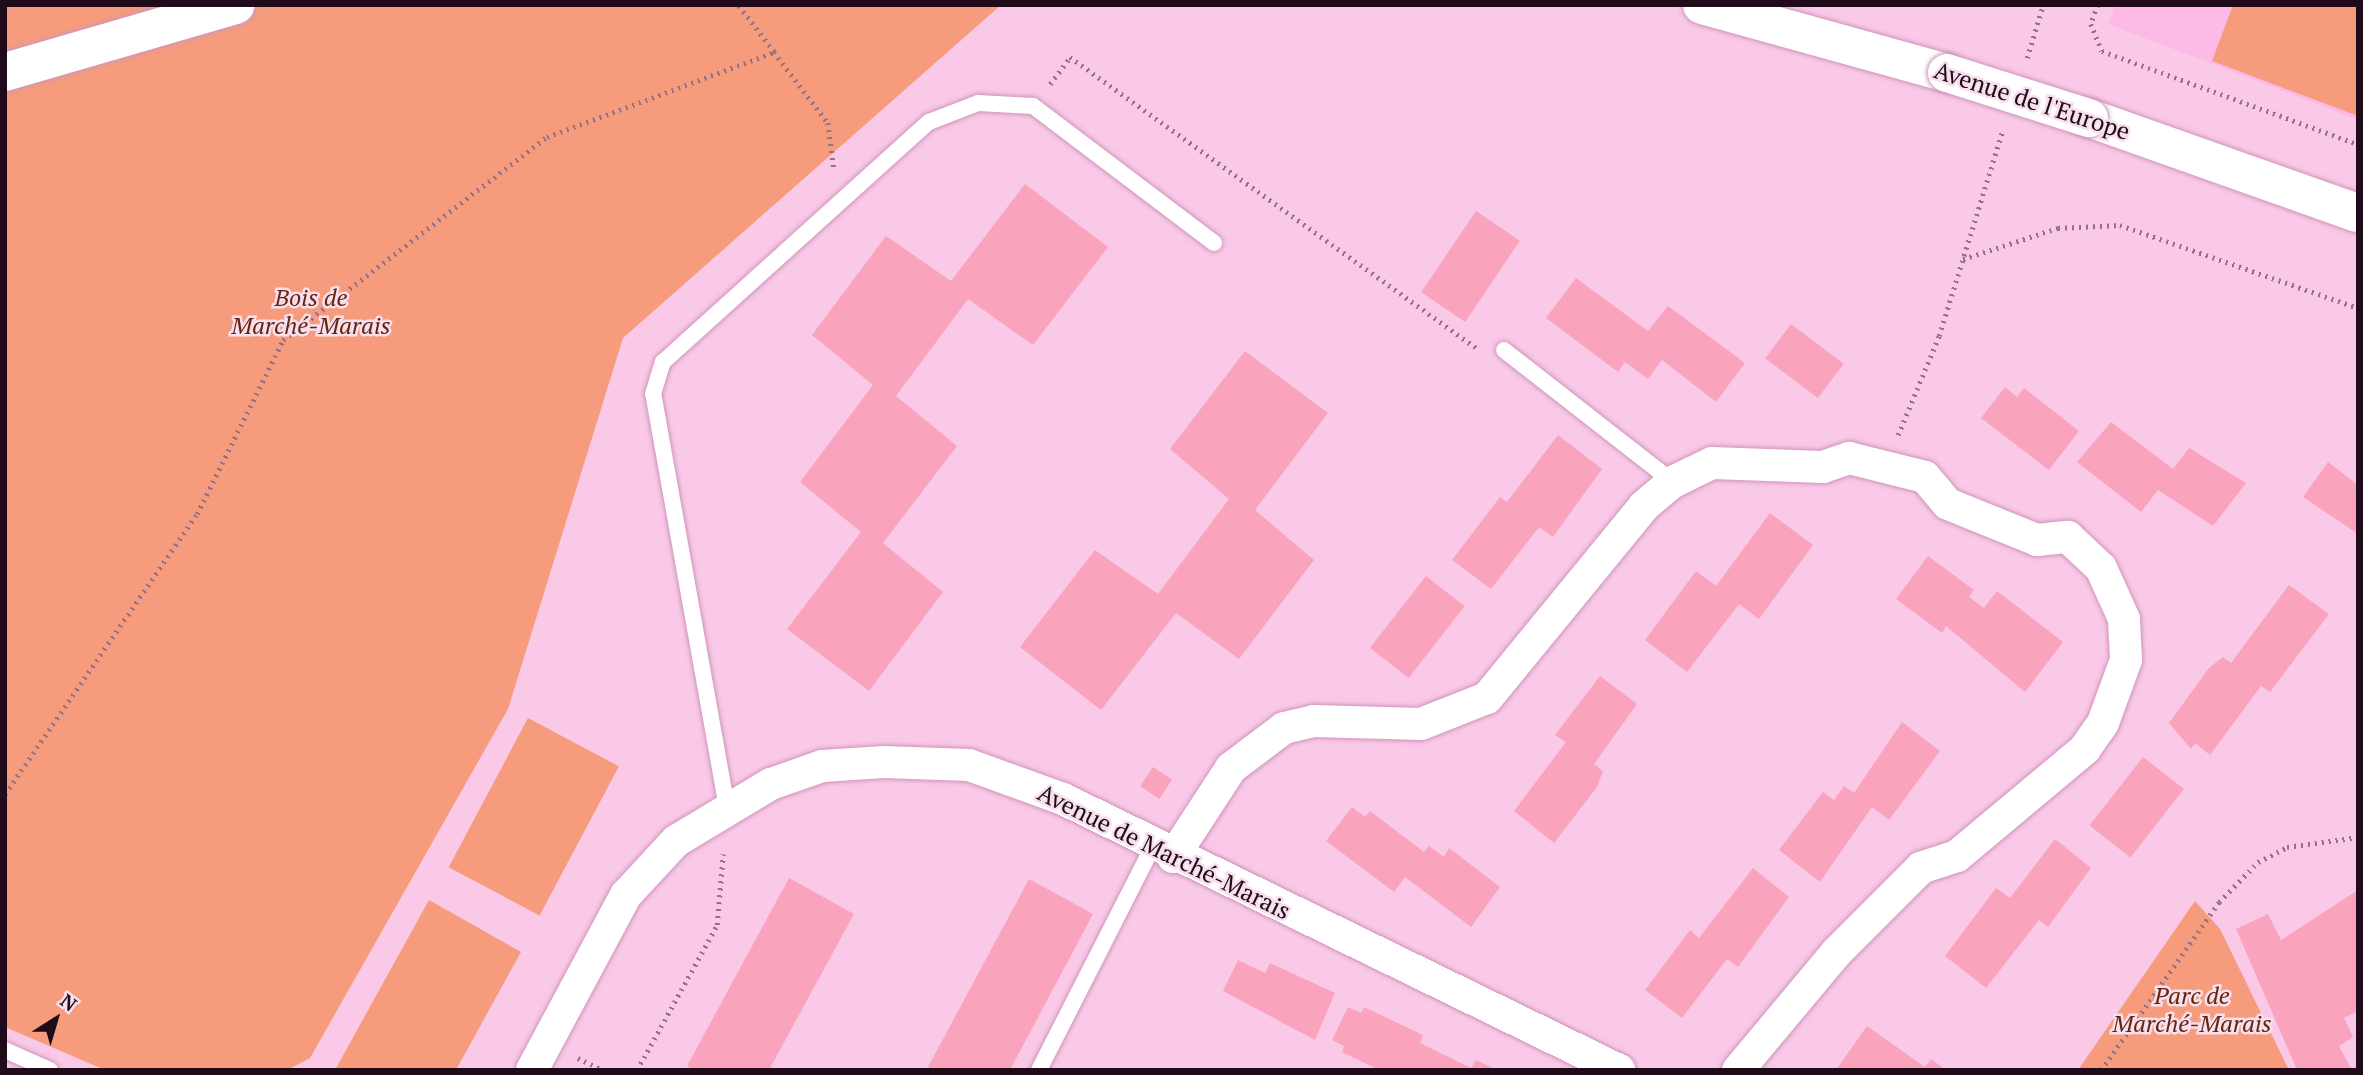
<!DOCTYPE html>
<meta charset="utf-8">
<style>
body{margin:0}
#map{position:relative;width:2363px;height:1075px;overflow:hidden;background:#fac9e8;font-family:"PT Serif",serif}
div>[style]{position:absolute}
.built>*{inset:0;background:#febae6}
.green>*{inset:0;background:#f69c7c;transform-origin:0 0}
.building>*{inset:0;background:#faa3bd;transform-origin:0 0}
.path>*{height:4.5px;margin-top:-2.25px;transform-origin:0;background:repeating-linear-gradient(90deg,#957188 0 2px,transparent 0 7px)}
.roads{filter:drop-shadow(0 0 2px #cf95bb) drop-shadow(0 0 2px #cf95bb)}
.lane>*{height:16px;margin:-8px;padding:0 8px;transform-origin:8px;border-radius:8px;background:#fff}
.street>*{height:32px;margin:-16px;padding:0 16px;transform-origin:16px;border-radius:16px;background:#fff}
.secondary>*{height:38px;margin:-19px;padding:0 19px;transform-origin:19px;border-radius:19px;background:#fff}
.bridges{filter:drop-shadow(0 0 2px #cf95bb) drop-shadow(0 0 2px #cf95bb)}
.secondary-bridge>*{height:38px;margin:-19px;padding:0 19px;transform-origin:19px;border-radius:19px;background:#fff}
span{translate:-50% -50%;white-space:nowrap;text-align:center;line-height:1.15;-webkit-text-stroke:5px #f8dfee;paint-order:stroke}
.street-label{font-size:24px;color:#1f0b19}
.park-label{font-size:24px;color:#65260d;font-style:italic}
.frame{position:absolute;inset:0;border:7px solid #1f0b19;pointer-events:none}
.north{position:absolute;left:21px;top:984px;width:70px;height:70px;-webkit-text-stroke:5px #f8dfee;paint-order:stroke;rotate:37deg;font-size:19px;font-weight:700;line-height:28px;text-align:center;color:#1f0b19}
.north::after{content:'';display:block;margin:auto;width:24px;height:32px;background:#1f0b19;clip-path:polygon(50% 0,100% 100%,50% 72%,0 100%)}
</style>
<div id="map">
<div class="built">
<i style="clip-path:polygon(2115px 5px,2358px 5px,2358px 120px,2108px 24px)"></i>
</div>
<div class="green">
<i style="clip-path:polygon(5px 5px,1001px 5px,623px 338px,508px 709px,310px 1058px,287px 1070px,105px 1070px,5px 1027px)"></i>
<i style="clip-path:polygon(2233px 5px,2358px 5px,2358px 116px,2212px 61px)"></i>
<i style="left:528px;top:718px;width:103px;height:169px;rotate:28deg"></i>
<i style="clip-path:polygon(429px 900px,521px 952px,456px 1070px,335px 1070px)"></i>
<i style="clip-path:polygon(2195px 901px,2220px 929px,2289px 1070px,2078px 1070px)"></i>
</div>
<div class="building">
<i style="clip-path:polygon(1025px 184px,1108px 247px,1033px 345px,968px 299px,896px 396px,957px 446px,883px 543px,943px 592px,869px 691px,787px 629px,861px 532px,800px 482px,873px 385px,812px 335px,886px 236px,951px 281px)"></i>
<i style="left:1476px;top:211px;width:53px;height:98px;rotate:34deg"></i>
<i style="clip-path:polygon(1576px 278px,1648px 331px,1668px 306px,1745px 363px,1716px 402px,1662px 360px,1648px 379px,1625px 362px,1618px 372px,1546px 318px)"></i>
<i style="left:1791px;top:324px;width:66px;height:43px;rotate:37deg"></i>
<i style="clip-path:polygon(1245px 351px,1328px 413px,1255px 510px,1314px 560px,1239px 659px,1176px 613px,1101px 710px,1020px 647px,1095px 550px,1158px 594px,1229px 499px,1170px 449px)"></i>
<i style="clip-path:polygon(2005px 387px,2017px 397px,2024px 388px,2079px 431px,2049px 470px,1981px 418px)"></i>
<i style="clip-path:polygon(2111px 422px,2173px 469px,2189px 448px,2246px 483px,2213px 526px,2158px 490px,2141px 512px,2077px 462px)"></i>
<i style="clip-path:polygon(1558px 435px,1602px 469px,1553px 537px,1539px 527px,1491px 589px,1452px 560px,1500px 497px,1507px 502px)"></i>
<i style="clip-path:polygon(2328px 462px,2358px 485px,2358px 534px,2303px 497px)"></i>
<i style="clip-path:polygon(1770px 513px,1813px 545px,1759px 619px,1739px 604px,1687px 672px,1645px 640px,1696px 571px,1716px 586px)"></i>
<i style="clip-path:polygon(1928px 556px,1974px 590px,1969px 597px,1984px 608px,1997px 591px,2063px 642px,2025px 692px,1946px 626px,1942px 633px,1896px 599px)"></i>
<i style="left:1426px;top:576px;width:49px;height:91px;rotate:38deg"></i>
<i style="clip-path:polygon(2289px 585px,2329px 614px,2270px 692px,2261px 686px,2210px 755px,2195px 743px,2191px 749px,2169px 723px,2209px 668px,2223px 657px,2231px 663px)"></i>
<i style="clip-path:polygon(1600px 676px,1637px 704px,1594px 764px,1603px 771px,1597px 787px,1554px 843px,1514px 811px,1566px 742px,1555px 735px)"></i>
<i style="clip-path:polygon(1902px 722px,1940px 751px,1889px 820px,1872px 807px,1820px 882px,1779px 850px,1823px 792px,1834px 800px,1844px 786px,1854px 793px)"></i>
<i style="left:2143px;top:757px;width:52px;height:87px;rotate:38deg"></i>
<i style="left:1153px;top:767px;width:23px;height:23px;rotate:34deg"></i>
<i style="clip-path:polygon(1352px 807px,1365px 817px,1370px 811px,1424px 852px,1429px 846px,1444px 857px,1449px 848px,1500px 887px,1471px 927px,1405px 877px,1394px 892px,1326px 841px)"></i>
<i style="clip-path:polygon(2055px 839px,2091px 868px,2048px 927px,2039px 920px,1986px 988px,1945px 956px,1996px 888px,2010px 898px)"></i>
<i style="clip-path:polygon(1753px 868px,1789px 897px,1738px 967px,1727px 959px,1682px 1018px,1645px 990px,1690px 930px,1699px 938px)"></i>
<i style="clip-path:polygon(789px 878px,854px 914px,769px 1070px,694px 1070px,687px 1066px)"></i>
<i style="clip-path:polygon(1029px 879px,1093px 914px,1010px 1070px,933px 1070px,928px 1067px)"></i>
<i style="clip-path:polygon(2358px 890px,2358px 1011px,2344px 1018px,2353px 1037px,2339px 1046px,2352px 1070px,2297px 1070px,2236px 929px,2268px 914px,2281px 940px)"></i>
<i style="clip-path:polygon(1238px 960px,1265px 973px,1270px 963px,1335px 993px,1315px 1040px,1223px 991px)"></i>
<i style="clip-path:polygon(1348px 1007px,1361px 1013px,1364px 1007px,1423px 1035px,1420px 1043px,1471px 1068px,1476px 1060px,1497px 1070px,1379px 1070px,1342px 1052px,1344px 1046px,1332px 1040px)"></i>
<i style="clip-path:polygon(1867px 1026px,1925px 1067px,1931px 1059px,1946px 1070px,1836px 1070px)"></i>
</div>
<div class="path">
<i style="left:2098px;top:5px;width:20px;rotate:110deg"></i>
<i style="left:2091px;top:24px;width:29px;rotate:68deg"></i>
<i style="left:2102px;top:51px;width:272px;rotate:20deg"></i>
<i style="left:774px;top:52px;width:89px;rotate:52.7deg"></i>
<i style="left:828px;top:123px;width:46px;rotate:82.6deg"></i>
<i style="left:2027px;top:58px;width:55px;rotate:-73.2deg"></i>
<i style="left:1050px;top:84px;width:34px;rotate:-53deg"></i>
<i style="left:1070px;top:57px;width:500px;rotate:35.6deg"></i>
<i style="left:1963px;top:259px;width:100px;rotate:-18.1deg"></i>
<i style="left:2058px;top:228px;width:62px;rotate:-2.8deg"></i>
<i style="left:2120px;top:225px;width:252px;rotate:19.2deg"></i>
<i style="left:1898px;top:435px;width:107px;rotate:-67.5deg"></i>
<i style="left:1939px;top:336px;width:213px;rotate:-72.8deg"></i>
<i style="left:5px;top:794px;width:340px;rotate:-55.6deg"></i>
<i style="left:197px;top:514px;width:194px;rotate:-63.7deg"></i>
<i style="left:283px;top:340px;width:333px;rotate:-37.6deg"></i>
<i style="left:547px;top:137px;width:242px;rotate:-20.5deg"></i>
<i style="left:774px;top:52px;width:59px;rotate:-127.5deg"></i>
<i style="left:578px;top:1058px;width:28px;rotate:26deg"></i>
<i style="left:637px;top:1070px;width:166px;rotate:-61.1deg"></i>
<i style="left:717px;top:925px;width:71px;rotate:-85.2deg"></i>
<i style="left:2101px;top:1070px;width:205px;rotate:-54.9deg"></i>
<i style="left:2219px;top:902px;width:56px;rotate:-45.7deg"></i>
<i style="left:2258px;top:862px;width:33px;rotate:-27deg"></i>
<i style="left:2287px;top:847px;width:72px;rotate:-8deg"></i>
</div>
<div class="roads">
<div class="lane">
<i style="left:1504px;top:350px;width:214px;rotate:38deg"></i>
<i style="left:727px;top:808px;width:421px;rotate:-100.1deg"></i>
<i style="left:653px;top:394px;width:34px;rotate:-73deg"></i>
<i style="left:663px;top:362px;width:358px;rotate:-42.1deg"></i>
<i style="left:929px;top:122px;width:53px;rotate:-21.2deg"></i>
<i style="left:978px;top:103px;width:55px;rotate:3.1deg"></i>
<i style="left:1033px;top:106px;width:227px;rotate:37.1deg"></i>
<i style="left:5px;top:1050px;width:49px;rotate:24deg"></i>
<i style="left:1039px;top:1070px;width:251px;rotate:-63deg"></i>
</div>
<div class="street">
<i style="left:1173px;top:857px;width:106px;rotate:-56.9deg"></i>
<i style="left:1231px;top:768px;width:66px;rotate:-37deg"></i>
<i style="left:1284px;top:728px;width:31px;rotate:-13deg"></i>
<i style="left:1314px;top:721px;width:107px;rotate:1.6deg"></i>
<i style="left:1421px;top:724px;width:71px;rotate:-21.5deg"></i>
<i style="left:1487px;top:698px;width:248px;rotate:-50.7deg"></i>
<i style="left:1644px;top:506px;width:38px;rotate:-40deg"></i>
<i style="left:1673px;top:482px;width:43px;rotate:-26deg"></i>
<i style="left:1712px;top:463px;width:111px;rotate:2.1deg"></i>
<i style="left:1823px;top:467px;width:28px;rotate:-19deg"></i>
<i style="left:1849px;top:458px;width:78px;rotate:14deg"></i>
<i style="left:1925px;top:477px;width:35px;rotate:50deg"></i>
<i style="left:1948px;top:504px;width:96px;rotate:22deg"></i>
<i style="left:2037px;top:540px;width:31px;rotate:-6deg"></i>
<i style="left:2068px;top:537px;width:45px;rotate:43.2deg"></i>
<i style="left:2101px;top:568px;width:56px;rotate:65.7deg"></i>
<i style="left:2124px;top:619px;width:41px;rotate:87.2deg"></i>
<i style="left:2126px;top:660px;width:67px;rotate:110.1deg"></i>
<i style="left:2103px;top:723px;width:32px;rotate:125deg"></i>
<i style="left:2085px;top:749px;width:167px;rotate:140.1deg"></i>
<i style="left:1957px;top:856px;width:38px;rotate:162deg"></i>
<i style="left:1921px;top:868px;width:120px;rotate:135deg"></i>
<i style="left:1836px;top:953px;width:153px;rotate:129.9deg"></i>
<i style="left:532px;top:1070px;width:199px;rotate:-61.8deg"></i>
<i style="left:626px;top:895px;width:74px;rotate:-47.2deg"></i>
<i style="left:676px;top:841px;width:111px;rotate:-31deg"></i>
<i style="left:771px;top:784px;width:54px;rotate:-19.4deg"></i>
<i style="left:822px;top:766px;width:62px;rotate:-3.7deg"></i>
<i style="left:884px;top:762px;width:85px;rotate:2deg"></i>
<i style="left:969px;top:765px;width:100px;rotate:19.9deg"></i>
<i style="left:1063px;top:799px;width:619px;rotate:25.99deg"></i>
</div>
<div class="secondary">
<i style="left:1702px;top:5px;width:254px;rotate:15.5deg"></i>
<i style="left:5px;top:72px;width:240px;rotate:-16.2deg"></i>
<i style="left:2089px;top:118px;width:285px;rotate:19.5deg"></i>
</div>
</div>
<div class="bridges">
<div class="secondary-bridge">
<i style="left:1947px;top:73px;width:149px;rotate:17.6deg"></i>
</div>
</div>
<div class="street-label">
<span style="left:2032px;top:101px;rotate:18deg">Avenue de l'Europe</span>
<span style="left:1164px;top:852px;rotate:26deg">Avenue de Marché-Marais</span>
</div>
<div class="park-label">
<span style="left:311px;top:312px">Bois de<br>Marché-Marais</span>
<span style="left:2192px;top:1010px">Parc de<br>Marché-Marais</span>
</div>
<div class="frame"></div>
<div class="north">N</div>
</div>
